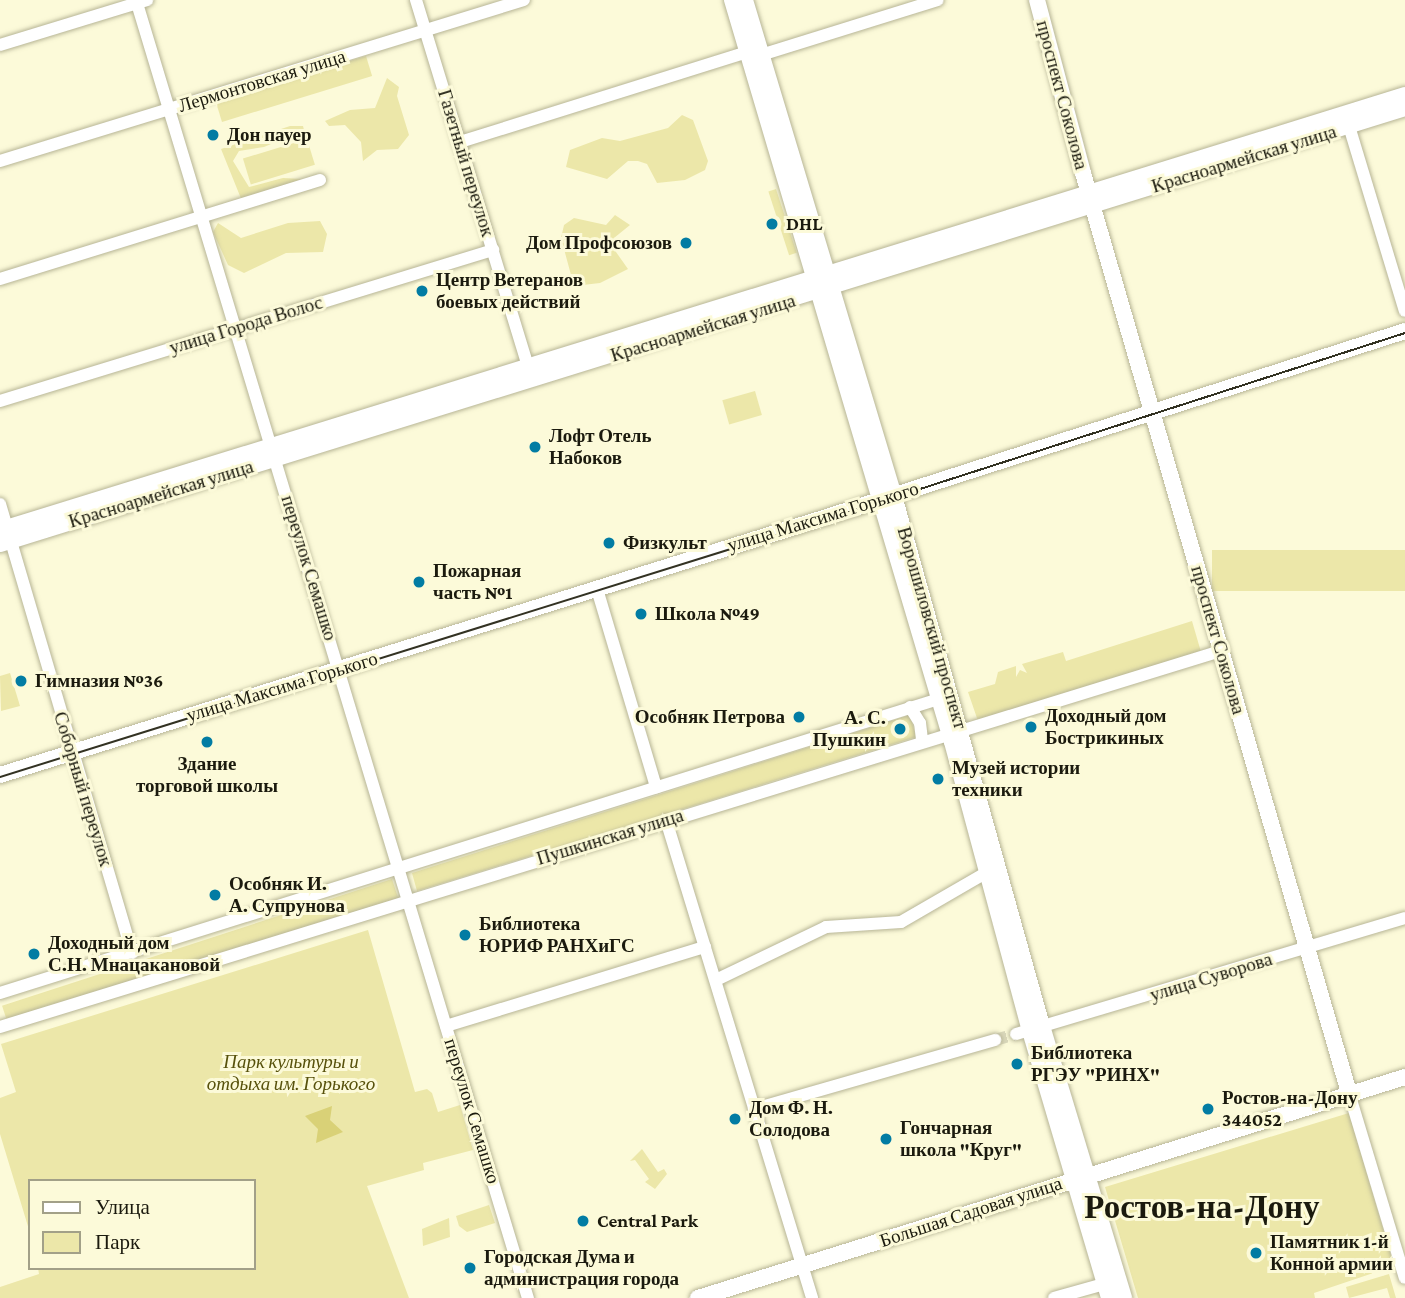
<!DOCTYPE html>
<meta charset="utf-8">
<style>
body{margin:0}
#map{position:relative;width:1405px;height:1298px;overflow:hidden;background:#fcfad9;font-family:"Crimson Pro",serif}
div>[style]{position:absolute}
.green>*{inset:0;background:#ece7a9;transform-origin:0 0}
.water>*{inset:0;background:#d9d177}
.minor-tunnel>*{height:12px;margin-top:-6px;transform-origin:0;background:repeating-linear-gradient(90deg,#dad8bb 0 12px,transparent 0 18px)}
.roads{filter:drop-shadow(0 0 2px #b7b596) drop-shadow(0 0 2px #b7b596)}
.minor>*{height:12px;margin:-6px;padding:0 6px;transform-origin:6px;border-radius:6px;background:#fff}
.major>*{height:16px;margin:-8px;padding:0 8px;transform-origin:8px;border-radius:8px;background:#fff}
.tram>*{height:2px;margin:-1px;padding:0 1px;transform-origin:1px;border-radius:1px;background:#333223}
.dots>*{width:19px;height:19px;translate:-50% -50%;box-sizing:border-box;border:4px solid #fcfad9;border-radius:50%}
span{translate:-50% -50%;white-space:nowrap;text-align:center;line-height:1.15;-webkit-text-stroke:6px #fcfad9;paint-order:stroke}
.street-label{font-size:19px;color:#1b1a0e}
.poi-label{font-size:19px;color:#1b1a0e;font-weight:700}
.left{translate:0 -50%;text-align:left}
.right{translate:-100% -50%;text-align:right}
.park-label{font-size:19px;color:#57510b;font-style:italic}
.town-label{font-size:33px;color:#1b1a0e;font-weight:700}
.legend{position:absolute;left:28px;top:1179px;width:228px;height:91px;box-sizing:border-box;background:#fcfad9;border:2px solid #a2a088;margin:0;padding:9px 12px;list-style:none;font-size:21px;color:#1b1a0e}
.legend li{display:flex;align-items:center;gap:14px;height:35px}
.legend b{width:35px;border:2px solid #a2a088}
</style>
<div id="map">
<div class="green">
<i style="left:366px;top:56px;width:21px;height:157px;rotate:73deg"></i>
<i style="clip-path:polygon(387px 78px,399px 87px,397px 96px,409px 135px,398px 149px,377px 150px,363px 161px,361px 142px,345px 125px,329px 126px,325px 121px,350px 110px,375px 108px)"></i>
<i style="clip-path:polygon(682px 115px,693px 120px,708px 161px,705px 170px,685px 180px,657px 183px,647px 164px,638px 161px,628px 161px,607px 179px,566px 167px,570px 150px,602px 138px,620px 141px,668px 128px)"></i>
<i style="clip-path:polygon(290px 126px,303px 126px,304px 130px,264px 147px,239px 151px,233px 161px,249px 187px,283px 178px,302px 179px,242px 201px,221px 149px)"></i>
<i style="left:307px;top:139px;width:27px;height:67px;rotate:73deg"></i>
<i style="left:776px;top:189px;width:67px;height:8px;rotate:72deg"></i>
<i style="clip-path:polygon(615px 215px,630px 225px,614px 238px,616px 252px,628px 269px,600px 283px,574px 286px,561px 238px,564px 225px,574px 218px,606px 225px)"></i>
<i style="clip-path:polygon(320px 221px,327px 234px,323px 252px,286px 253px,244px 273px,228px 265px,213px 232px,218px 223px,241px 238px,288px 223px)"></i>
<i style="left:755px;top:391px;width:25px;height:34px;rotate:74deg"></i>
<i style="left:1405px;top:550px;width:41px;height:193px;rotate:90deg"></i>
<i style="clip-path:polygon(1192px 621px,1201px 652px,978px 721px,968px 692px,995px 684px,998px 672px,1016px 666px,1016px 677px,1020px 670px,1027px 673px,1022px 664px,1063px 652px,1066px 661px)"></i>
<i style="clip-path:polygon(10px 673px,20px 706px,1px 711px,0 676px)"></i>
<i style="clip-path:polygon(910px 715px,916px 737px,417px 891px,412px 873px)"></i>
<i style="left:392px;top:879px;width:20px;height:410px;rotate:72deg"></i>
<i style="clip-path:polygon(368px 930px,415px 1092px,427px 1089px,432px 1093px,438px 1112px,460px 1105px,473px 1150px,423px 1163px,424px 1170px,367px 1186px,409px 1298px,0 1298px,0 1287px,39px 1274px,38px 1268px,254px 1268px,254px 1181px,30px 1181px,30px 1233px,0 1134px,0 1098px,16px 1092px,1px 1044px)"></i>
<i style="clip-path:polygon(1349px 1113px,1394px 1266px,1314px 1293px,1315px 1298px,1138px 1298px,1105px 1187px)"></i>
<i style="clip-path:polygon(642px 1149px,658px 1172px,664px 1169px,667px 1174px,655px 1189px,645px 1182px,649px 1179px,635px 1160px,630px 1161px)"></i>
<i style="clip-path:polygon(489px 1205px,495px 1223px,467px 1232px,459px 1226px,456px 1216px)"></i>
<i style="clip-path:polygon(449px 1218px,450px 1237px,423px 1246px,422px 1229px)"></i>
<i style="clip-path:polygon(1389px 1274px,1396px 1298px,1390px 1298px,1387px 1288px,1349px 1298px,1346px 1287px)"></i>
</div>
<div class="water">
<i style="clip-path:polygon(332px 1106px,330px 1120px,343px 1132px,316px 1143px,318px 1129px,305px 1116px)"></i>
</div>
<div class="minor-tunnel">
<i style="left:995px;top:1040px;width:22px;rotate:-16deg"></i>
</div>
<div class="roads">
<div class="minor">
<i style="left:136px;top:0;width:1356px;rotate:73.2deg"></i>
<i style="left:416px;top:0;width:384px;rotate:73deg"></i>
<i style="left:0;top:45px;width:154px;rotate:-17deg"></i>
<i style="left:761px;top:55px;width:185px;rotate:-17.3deg"></i>
<i style="left:1349px;top:126px;width:193px;rotate:73.2deg"></i>
<i style="left:460px;top:142px;width:302px;rotate:-17.4deg"></i>
<i style="left:0;top:161px;width:548px;rotate:-17.08deg"></i>
<i style="left:0;top:279px;width:335px;rotate:-17.2deg"></i>
<i style="left:0;top:401px;width:516px;rotate:-17.03deg"></i>
<i style="left:0;top:504px;width:468px;rotate:73.6deg"></i>
<i style="left:597px;top:589px;width:207px;rotate:73.4deg"></i>
<i style="left:910px;top:707px;width:19px;rotate:58deg"></i>
<i style="left:920px;top:723px;width:17px;rotate:83deg"></i>
<i style="left:666px;top:820px;width:500px;rotate:73deg"></i>
<i style="left:716px;top:980px;width:122px;rotate:-25.7deg"></i>
<i style="left:826px;top:927px;width:75px;rotate:-3.8deg"></i>
<i style="left:901px;top:922px;width:102px;rotate:-30.1deg"></i>
<i style="left:0;top:993px;width:990px;rotate:-17.39deg"></i>
<i style="left:446px;top:1026px;width:271px;rotate:-17deg"></i>
<i style="left:0;top:1027px;width:1278px;rotate:-17.12deg"></i>
<i style="left:1016px;top:1034px;width:406px;rotate:-16.6deg"></i>
<i style="left:1349px;top:1093px;width:193px;rotate:73.2deg"></i>
<i style="left:754px;top:1109px;width:251px;rotate:-16deg"></i>
<i style="left:1054px;top:1298px;width:52px;rotate:-15.6deg"></i>
</div>
<div class="major">
<i style="left:732px;top:0;width:774px;rotate:73.49deg"></i>
<i style="left:952px;top:742px;width:299px;rotate:74.9deg"></i>
<i style="left:1030px;top:1031px;width:278px;rotate:73.5deg"></i>
<i style="left:745px;top:0;width:518px;rotate:73.28deg"></i>
<i style="left:894px;top:496px;width:550px;rotate:74.4deg"></i>
<i style="left:1042px;top:1026px;width:284px;rotate:73.2deg"></i>
<i style="left:1037px;top:0;width:179px;rotate:75.1deg"></i>
<i style="left:1083px;top:173px;width:958px;rotate:73.87deg"></i>
<i style="left:0;top:530px;width:1471px;rotate:-17.2deg"></i>
<i style="left:0;top:544px;width:1471px;rotate:-17.24deg"></i>
<i style="left:0;top:775px;width:873px;rotate:-17.33deg"></i>
<i style="left:833px;top:515px;width:601px;rotate:-17.83deg"></i>
<i style="left:698px;top:1298px;width:741px;rotate:-17.36deg"></i>
</div>
</div>
<div class="tram">
<i style="left:0;top:777px;width:873px;rotate:-17.33deg"></i>
<i style="left:833px;top:517px;width:601px;rotate:-17.83deg"></i>
</div>
<div class="dots">
<i style="left:213px;top:135px;background:#027ca3"></i>
<i style="left:772px;top:224px;background:#027ca3"></i>
<i style="left:686px;top:243px;background:#027ca3"></i>
<i style="left:422px;top:291px;background:#027ca3"></i>
<i style="left:535px;top:447px;background:#027ca3"></i>
<i style="left:609px;top:543px;background:#027ca3"></i>
<i style="left:419px;top:582px;background:#027ca3"></i>
<i style="left:641px;top:614px;background:#027ca3"></i>
<i style="left:21px;top:681px;background:#027ca3"></i>
<i style="left:799px;top:717px;background:#027ca3"></i>
<i style="left:1031px;top:727px;background:#027ca3"></i>
<i style="left:900px;top:729px;background:#027ca3"></i>
<i style="left:207px;top:742px;background:#027ca3"></i>
<i style="left:938px;top:779px;background:#027ca3"></i>
<i style="left:215px;top:895px;background:#027ca3"></i>
<i style="left:465px;top:935px;background:#027ca3"></i>
<i style="left:34px;top:954px;background:#027ca3"></i>
<i style="left:1017px;top:1064px;background:#027ca3"></i>
<i style="left:1208px;top:1109px;background:#027ca3"></i>
<i style="left:735px;top:1119px;background:#027ca3"></i>
<i style="left:886px;top:1139px;background:#027ca3"></i>
<i style="left:583px;top:1221px;background:#027ca3"></i>
<i style="left:1256px;top:1253px;background:#027ca3"></i>
<i style="left:470px;top:1268px;background:#027ca3"></i>
</div>
<div class="street-label">
<span style="left:262px;top:81px;rotate:-17deg">Лермонтовская улица</span>
<span style="left:1062px;top:95px;rotate:75deg">проспект Соколова</span>
<span style="left:1244px;top:159px;rotate:-17deg">Красноармейская улица</span>
<span style="left:466px;top:163px;rotate:73deg">Газетный переулок</span>
<span style="left:246px;top:325px;rotate:-17deg">улица Города Волос</span>
<span style="left:703px;top:328px;rotate:-17deg">Красноармейская улица</span>
<span style="left:161px;top:494px;rotate:-17deg">Красноармейская улица</span>
<span style="left:823px;top:517px;rotate:-17deg">улица Максима Горького</span>
<span style="left:309px;top:568px;rotate:73deg">переулок Семашко</span>
<span style="left:932px;top:628px;rotate:74deg">Ворошиловский проспект</span>
<span style="left:1218px;top:640px;rotate:74deg">проспект Соколова</span>
<span style="left:282px;top:687px;rotate:-17deg">улица Максима Горького</span>
<span style="left:83px;top:789px;rotate:73deg">Соборный переулок</span>
<span style="left:610px;top:837px;rotate:-17deg">Пушкинская улица</span>
<span style="left:1211px;top:977px;rotate:-17deg">улица Суворова</span>
<span style="left:472px;top:1111px;rotate:73deg">переулок Семашко</span>
<span style="left:971px;top:1212px;rotate:-18deg">Большая Садовая улица</span>
</div>
<div class="poi-label">
<span class="left" style="left:227px;top:135px">Дон пауер</span>
<span class="left" style="left:786px;top:224px">DHL</span>
<span class="right" style="left:672px;top:243px">Дом Профсоюзов</span>
<span class="left" style="left:436px;top:291px">Центр Ветеранов<br>боевых действий</span>
<span class="left" style="left:549px;top:447px">Лофт Отель<br>Набоков</span>
<span class="left" style="left:623px;top:543px">Физкульт</span>
<span class="left" style="left:433px;top:582px">Пожарная<br>часть №1</span>
<span class="left" style="left:655px;top:614px">Школа №49</span>
<span class="left" style="left:35px;top:681px">Гимназия №36</span>
<span class="left" style="left:1045px;top:727px">Доходный дом<br>Бострикиных</span>
<span class="right" style="left:785px;top:717px">Особняк Петрова</span>
<span class="right" style="left:886px;top:729px">А. С.<br>Пушкин</span>
<span style="left:207px;top:775px">Здание<br>торговой школы</span>
<span class="left" style="left:952px;top:779px">Музей истории<br>техники</span>
<span class="left" style="left:229px;top:895px">Особняк И.<br>А. Супрунова</span>
<span class="left" style="left:479px;top:935px">Библиотека<br>ЮРИФ РАНХиГС</span>
<span class="left" style="left:48px;top:954px">Доходный дом<br>С.Н. Мнацакановой</span>
<span class="left" style="left:1031px;top:1064px">Библиотека<br>РГЭУ "РИНХ"</span>
<span class="left" style="left:1222px;top:1109px">Ростов-на-Дону<br>344052</span>
<span class="left" style="left:749px;top:1119px">Дом Ф. Н.<br>Солодова</span>
<span class="left" style="left:900px;top:1139px">Гончарная<br>школа "Круг"</span>
<span class="left" style="left:597px;top:1221px">Central Park</span>
<span class="left" style="left:1270px;top:1253px">Памятник 1-й<br>Конной армии</span>
<span class="left" style="left:484px;top:1268px">Городская Дума и<br>администрация города</span>
</div>
<div class="park-label">
<span style="left:291px;top:1073px">Парк культуры и<br>отдыха им. Горького</span>
</div>
<div class="town-label">
<span style="left:1202px;top:1207px">Ростов-на-Дону</span>
</div>
<ul class="legend">
<li><b style="height:9px;background:#fff"></b>Улица</li>
<li><b style="height:19px;background:#ece7a9"></b>Парк</li>
</ul>
</div>
